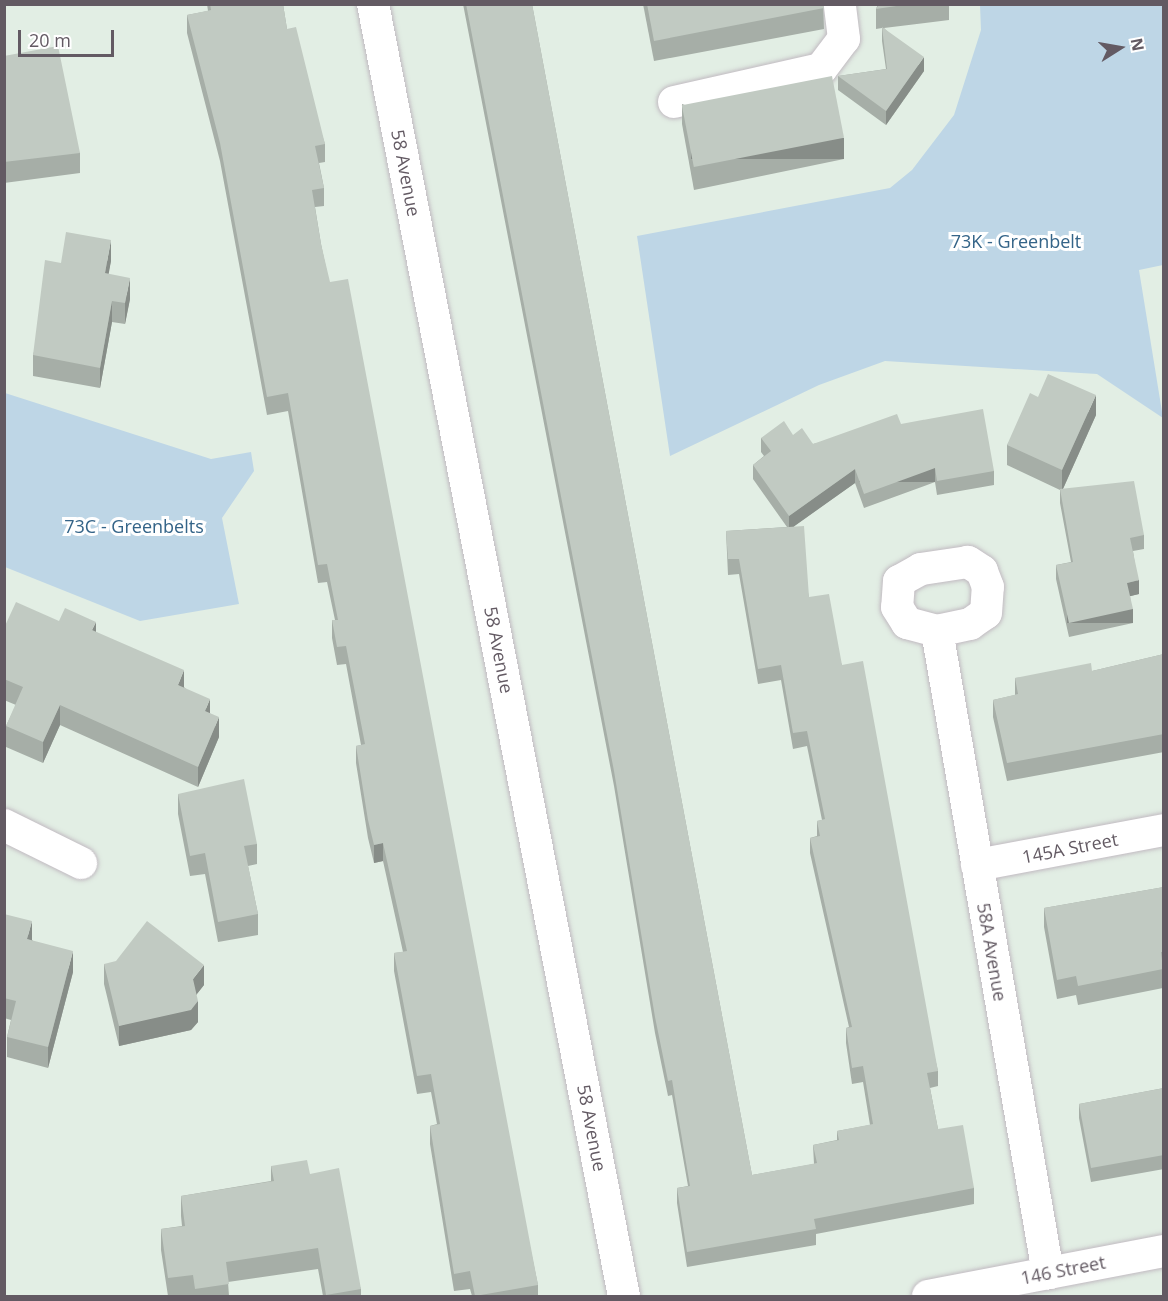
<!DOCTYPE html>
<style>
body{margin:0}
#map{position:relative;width:1168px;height:1301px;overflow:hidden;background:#e2eee4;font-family:"Open Sans",sans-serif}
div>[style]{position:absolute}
.green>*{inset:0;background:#bed6e6}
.roads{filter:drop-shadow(0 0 2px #c1bac1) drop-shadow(0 0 2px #c1bac1)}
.minor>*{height:32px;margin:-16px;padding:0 16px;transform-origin:16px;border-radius:16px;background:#fff}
.wall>*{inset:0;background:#a6aea7}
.shaded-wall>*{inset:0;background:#878d88;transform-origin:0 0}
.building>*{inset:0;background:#c1cac2;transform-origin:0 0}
span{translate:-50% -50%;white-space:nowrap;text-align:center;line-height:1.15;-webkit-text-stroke:6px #fff;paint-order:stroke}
.street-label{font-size:18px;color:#635a63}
.park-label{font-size:18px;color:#346488}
.frame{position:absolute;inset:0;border:6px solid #635a63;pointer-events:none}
.north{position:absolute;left:1090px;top:18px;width:60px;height:60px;-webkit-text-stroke:4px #fff;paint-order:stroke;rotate:79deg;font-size:16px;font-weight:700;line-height:24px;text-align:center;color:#635a63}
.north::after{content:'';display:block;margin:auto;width:21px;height:27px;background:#635a63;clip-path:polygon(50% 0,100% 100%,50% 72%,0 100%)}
.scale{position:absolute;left:18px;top:30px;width:96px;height:27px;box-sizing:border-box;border:3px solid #635a63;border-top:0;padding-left:8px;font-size:18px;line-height:21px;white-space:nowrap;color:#635a63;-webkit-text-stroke:4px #fff;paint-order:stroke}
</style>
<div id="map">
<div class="green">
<i style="clip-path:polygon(980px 5px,1163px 5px,1163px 265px,1139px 270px,1163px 418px,1097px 374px,885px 361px,819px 385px,670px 456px,637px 236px,890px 188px,912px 170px,954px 115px,981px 30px)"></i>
<i style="clip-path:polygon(5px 393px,211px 459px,251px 452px,254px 471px,222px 518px,239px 604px,140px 621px,5px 567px)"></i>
</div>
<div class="roads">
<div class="minor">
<i style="left:373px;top:4px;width:1316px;rotate:79.01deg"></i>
<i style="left:674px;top:102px;width:151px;rotate:-12.7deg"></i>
<i style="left:821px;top:69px;width:38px;rotate:-53deg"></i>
<i style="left:844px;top:39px;width:35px;rotate:-97deg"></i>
<i style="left:937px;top:631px;width:34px;rotate:-12deg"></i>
<i style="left:970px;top:624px;width:19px;rotate:-35deg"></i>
<i style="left:986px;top:613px;width:26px;rotate:-86deg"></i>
<i style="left:988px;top:587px;width:17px;rotate:-111deg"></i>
<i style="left:982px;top:571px;width:17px;rotate:-147deg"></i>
<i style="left:968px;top:562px;width:48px;rotate:171.5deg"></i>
<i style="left:921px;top:569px;width:25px;rotate:151deg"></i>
<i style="left:899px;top:581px;width:26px;rotate:94deg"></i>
<i style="left:897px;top:607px;width:19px;rotate:58deg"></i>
<i style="left:907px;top:623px;width:31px;rotate:15deg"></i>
<i style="left:937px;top:631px;width:652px;rotate:80.19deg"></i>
<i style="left:4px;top:825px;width:86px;rotate:26.3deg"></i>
<i style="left:977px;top:865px;width:190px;rotate:-10.6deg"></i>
<i style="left:928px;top:1296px;width:240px;rotate:-10.8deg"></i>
</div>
</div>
<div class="wall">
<i style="clip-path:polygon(207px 4px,283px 4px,287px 29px,325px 144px,325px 162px,319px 163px,324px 188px,324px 206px,315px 207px,321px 244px,538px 1285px,538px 1296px,472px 1296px,470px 1289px,454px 1291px,430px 1144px,430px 1126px,437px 1124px,431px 1092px,417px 1094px,394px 971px,394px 953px,403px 952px,383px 861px,374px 863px,368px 838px,356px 763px,356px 746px,361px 745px,346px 664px,337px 665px,332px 638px,332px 620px,335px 620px,327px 582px,318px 583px,288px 411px,267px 415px,220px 161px,187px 33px,187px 15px,208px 11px)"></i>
<i style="clip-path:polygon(463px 4px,532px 4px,752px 1175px,814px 1164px,813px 1145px,837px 1140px,837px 1131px,870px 1125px,863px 1082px,852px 1084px,846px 1043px,846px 1028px,849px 1027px,810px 853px,810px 838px,817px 836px,817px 821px,822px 820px,807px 746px,793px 749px,781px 680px,758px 684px,739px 574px,728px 575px,726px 531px,787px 527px,753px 479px,753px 465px,764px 456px,761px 452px,761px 438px,793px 435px,813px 444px,901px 424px,994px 471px,994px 485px,937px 495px,935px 482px,864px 508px,855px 483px,794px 526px,809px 597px,842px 665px,938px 1071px,938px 1086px,930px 1088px,938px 1129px,974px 1188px,974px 1204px,816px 1234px,816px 1245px,687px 1267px,677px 1203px,677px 1188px,688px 1186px,672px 1095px,668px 1096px,655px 1033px,614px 786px)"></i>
<i style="clip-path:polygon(643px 4px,823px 4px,824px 29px,654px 61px)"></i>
<i style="clip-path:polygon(878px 4px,949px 4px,949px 20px,884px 28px,924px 71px,886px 125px,838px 90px,838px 76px,886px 69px,882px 41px,882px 28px,876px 29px,876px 9px)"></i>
<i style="clip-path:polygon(4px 56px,80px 153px,80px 173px,4px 183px)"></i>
<i style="clip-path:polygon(682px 104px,844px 159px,694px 190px,682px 124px)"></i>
<i style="clip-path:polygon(111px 261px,108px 274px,130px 299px,125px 324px,112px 322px,100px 388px,33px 376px,33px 355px,61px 263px)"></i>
<i style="clip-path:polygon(1038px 397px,1096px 415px,1063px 489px,1144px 535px,1144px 549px,1133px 551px,1139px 594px,1130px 596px,1133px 623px,1069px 637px,1056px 579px,1056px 565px,1071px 562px,1060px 503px,1060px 490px,1007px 465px,1007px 445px)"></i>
<i style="clip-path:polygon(59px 621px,96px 632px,184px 687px,210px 713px,219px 737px,198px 787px,60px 725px,43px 763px,6px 747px,6px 726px,16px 705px,4px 700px,4px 628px)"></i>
<i style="clip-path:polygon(1164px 654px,1164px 752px,1007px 781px,993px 717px,993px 700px,1015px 695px,1015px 678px,1092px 671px)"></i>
<i style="clip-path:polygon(178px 794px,257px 844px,257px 864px,248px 866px,258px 914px,258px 935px,218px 942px,205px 874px,190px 876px,178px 814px)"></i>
<i style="clip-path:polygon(1164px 887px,1163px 988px,1078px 1005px,1076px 995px,1057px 999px,1044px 927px,1044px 908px)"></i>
<i style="clip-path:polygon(4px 914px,32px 940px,73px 972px,48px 1068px,7px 1057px,7px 1037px,11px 1020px,4px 1018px)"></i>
<i style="clip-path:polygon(104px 964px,204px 985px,196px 995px,198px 1022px,191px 1030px,119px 1046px,104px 984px)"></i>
<i style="clip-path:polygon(1164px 1088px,1164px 1169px,1091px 1182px,1079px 1118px,1079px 1104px)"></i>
<i style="clip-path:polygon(271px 1166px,310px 1174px,361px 1289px,361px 1296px,323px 1296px,318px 1269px,228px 1282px,229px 1296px,193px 1296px,193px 1295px,183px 1296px,168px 1296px,161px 1250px,161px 1229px,182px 1226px,181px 1216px,181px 1196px,271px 1181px)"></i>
</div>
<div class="shaded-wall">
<i style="clip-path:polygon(924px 57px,924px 71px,886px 125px,886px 111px)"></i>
<i style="left:844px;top:138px;width:21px;height:153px;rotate:90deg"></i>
<i style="clip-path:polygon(111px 240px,111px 261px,105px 294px,105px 273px)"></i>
<i style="clip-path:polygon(130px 278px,130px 299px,125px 324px,125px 303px)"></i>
<i style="clip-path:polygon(112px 301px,112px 322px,100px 388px,100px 368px)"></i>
<i style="clip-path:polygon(1096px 395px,1096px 415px,1062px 491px,1062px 470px)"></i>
<i style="left:935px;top:468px;width:14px;height:76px;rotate:90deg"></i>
<i style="clip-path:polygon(855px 469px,855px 483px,789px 530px,789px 516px)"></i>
<i style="clip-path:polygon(1139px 580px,1139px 594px,1127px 597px,1127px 583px)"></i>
<i style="left:1133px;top:609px;width:14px;height:66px;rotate:90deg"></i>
<i style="clip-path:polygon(96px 622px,96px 642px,92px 630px)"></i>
<i style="clip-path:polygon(184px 670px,184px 691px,178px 685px)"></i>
<i style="clip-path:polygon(210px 699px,210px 719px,205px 711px)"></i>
<i style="clip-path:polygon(60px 705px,60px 725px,43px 763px,43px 742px)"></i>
<i style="clip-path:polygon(219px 717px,219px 737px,198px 787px,198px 767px)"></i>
<i style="clip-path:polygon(383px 843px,383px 861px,374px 863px,374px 845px)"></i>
<i style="clip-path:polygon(32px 921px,32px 941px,27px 939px)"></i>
<i style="clip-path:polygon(73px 951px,73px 972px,48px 1068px,48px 1047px)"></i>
<i style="clip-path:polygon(204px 965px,204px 985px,193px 999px,193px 979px)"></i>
<i style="clip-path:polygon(198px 1001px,198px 1022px,191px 1030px,119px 1046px,119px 1026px)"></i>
</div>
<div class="building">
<i style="clip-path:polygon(210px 4px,283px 4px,287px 29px,296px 27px,325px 144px,315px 146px,324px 188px,312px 190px,321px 244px,330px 282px,348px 279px,538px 1285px,475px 1296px,470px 1271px,454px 1274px,430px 1126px,440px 1124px,431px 1074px,417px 1076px,394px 953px,407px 951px,383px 843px,374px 845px,368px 820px,356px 746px,365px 744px,346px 646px,337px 647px,332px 620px,338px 620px,327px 564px,318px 565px,288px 393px,267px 397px,220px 143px,187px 15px,211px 10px)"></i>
<i style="clip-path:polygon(466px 4px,532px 4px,752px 1175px,817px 1163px,813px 1145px,839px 1140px,837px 1131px,873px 1124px,863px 1066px,852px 1068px,846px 1028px,852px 1027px,810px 838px,820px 836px,817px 821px,825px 819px,807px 731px,793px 733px,781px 665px,758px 669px,739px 559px,728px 559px,726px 531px,804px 526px,809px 597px,829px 594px,842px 665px,863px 661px,938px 1071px,927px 1073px,938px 1129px,963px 1125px,974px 1188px,814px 1219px,816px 1229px,687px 1252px,677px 1188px,690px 1186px,672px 1080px,668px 1081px,655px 1017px,614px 771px)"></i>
<i style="clip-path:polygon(647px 4px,823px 4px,824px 8px,654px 41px)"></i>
<i style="clip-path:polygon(879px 4px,910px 4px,876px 9px)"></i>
<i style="clip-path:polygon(882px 27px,924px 57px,886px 111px,838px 76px,887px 69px)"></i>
<i style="clip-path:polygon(58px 46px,80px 153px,4px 162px,4px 104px,5px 104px,4px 100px,4px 56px)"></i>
<i style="left:832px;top:76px;width:63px;height:153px;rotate:79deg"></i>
<i style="clip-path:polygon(66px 232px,111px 240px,105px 273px,130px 278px,125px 303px,112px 301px,100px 368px,33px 355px,45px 260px,61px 263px)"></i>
<i style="clip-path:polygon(1048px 374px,1096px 395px,1062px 470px,1007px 445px,1030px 393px,1038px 397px)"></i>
<i style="clip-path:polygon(983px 409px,994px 471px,937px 481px,935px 468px,864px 494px,855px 469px,789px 516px,753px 465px,771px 451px,761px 438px,784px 421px,793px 435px,802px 428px,813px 444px,897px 414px,901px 424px)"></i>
<i style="clip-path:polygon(1134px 481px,1144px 535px,1130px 538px,1139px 580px,1127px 583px,1133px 609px,1069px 623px,1056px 565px,1073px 562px,1060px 489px)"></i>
<i style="clip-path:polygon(16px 602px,59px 621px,65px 608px,96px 622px,92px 630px,184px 670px,178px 685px,210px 699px,205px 711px,219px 717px,198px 767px,60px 705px,43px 742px,6px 726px,23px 687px,4px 679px,4px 628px)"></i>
<i style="clip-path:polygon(1164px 654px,1164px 734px,1007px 763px,993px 700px,1018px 694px,1015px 678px,1091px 663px,1092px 671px)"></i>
<i style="clip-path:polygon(244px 779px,257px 844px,244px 846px,258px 914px,218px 922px,205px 853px,190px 856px,178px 794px)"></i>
<i style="clip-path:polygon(1164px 887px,1164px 952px,1161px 952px,1163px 969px,1078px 986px,1076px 976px,1057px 980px,1044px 908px)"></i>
<i style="clip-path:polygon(4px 914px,32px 921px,27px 939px,73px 951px,48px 1047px,7px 1037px,16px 1001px,4px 998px)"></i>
<i style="clip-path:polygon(147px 921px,204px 965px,193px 979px,198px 1001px,191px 1010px,119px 1026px,104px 964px,116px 961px)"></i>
<i style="clip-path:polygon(1164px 1088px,1164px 1155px,1091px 1168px,1079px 1104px)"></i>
<i style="clip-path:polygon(307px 1160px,310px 1174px,339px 1168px,361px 1289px,326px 1295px,318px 1248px,226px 1262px,229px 1284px,195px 1289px,193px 1275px,168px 1278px,161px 1229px,185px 1226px,181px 1196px,274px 1181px,271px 1166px)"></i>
</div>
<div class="street-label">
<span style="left:406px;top:173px;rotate:79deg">58 Avenue</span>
<span style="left:499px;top:650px;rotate:79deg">58 Avenue</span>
<span style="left:1070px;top:848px;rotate:-11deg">145A Street</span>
<span style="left:992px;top:952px;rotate:80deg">58A Avenue</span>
<span style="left:592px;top:1128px;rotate:79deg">58 Avenue</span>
<span style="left:1063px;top:1270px;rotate:-11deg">146 Street</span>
</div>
<div class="park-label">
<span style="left:1016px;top:241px">73K - Greenbelt</span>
<span style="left:134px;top:526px">73C - Greenbelts</span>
</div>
<div class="frame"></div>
<div class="north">N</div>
<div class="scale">20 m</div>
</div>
